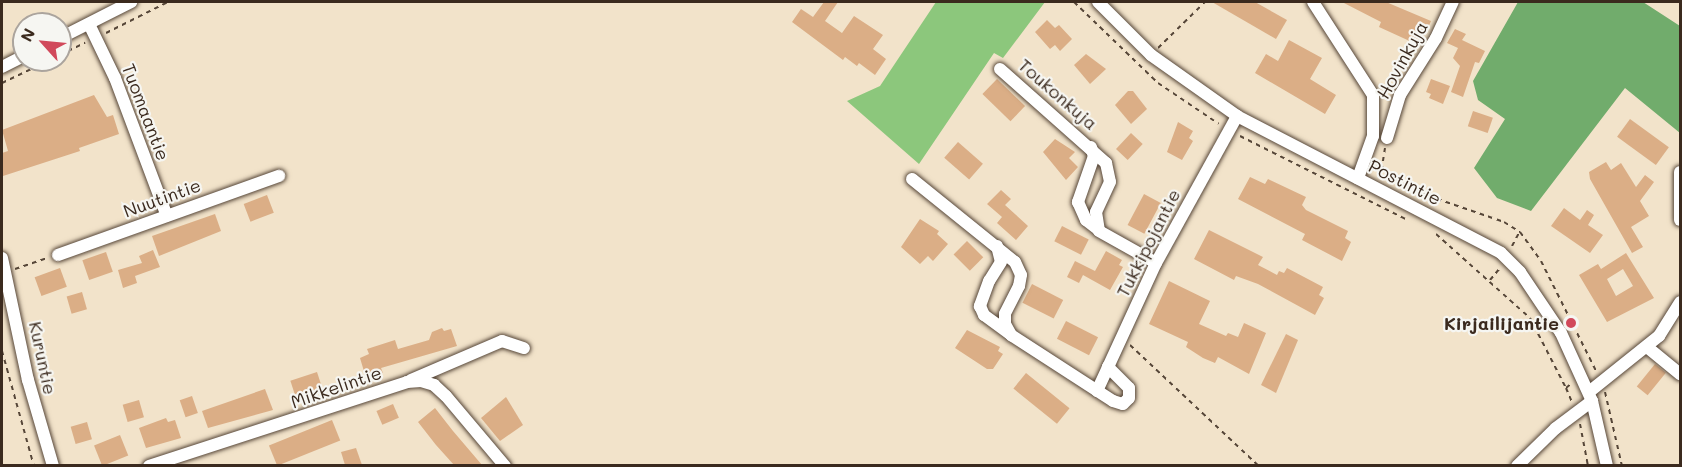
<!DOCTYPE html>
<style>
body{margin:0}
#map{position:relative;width:1682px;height:467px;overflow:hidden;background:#f2e3ca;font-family:Mali,sans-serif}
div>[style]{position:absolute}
.green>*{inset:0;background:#8cc77c}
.forest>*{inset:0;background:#71ac6c}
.building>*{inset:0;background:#dbae86;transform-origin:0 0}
.path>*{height:2px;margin-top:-1px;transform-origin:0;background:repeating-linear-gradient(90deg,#564638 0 4.5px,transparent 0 9px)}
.roads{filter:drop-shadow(0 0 2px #564638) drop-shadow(0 0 2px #564638)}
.minor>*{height:12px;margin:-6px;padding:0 6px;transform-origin:6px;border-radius:6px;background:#fff}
.dots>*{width:16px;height:16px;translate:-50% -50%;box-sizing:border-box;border:3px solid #f6f6f2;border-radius:50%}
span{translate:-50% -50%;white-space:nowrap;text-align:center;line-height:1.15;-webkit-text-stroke:4.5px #f6f6f2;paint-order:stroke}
.street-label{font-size:18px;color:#3b2a1e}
.poi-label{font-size:18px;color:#3b2a1e;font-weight:700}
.right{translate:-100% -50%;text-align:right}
.frame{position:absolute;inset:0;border:3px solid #3b2a1e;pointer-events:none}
.north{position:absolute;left:12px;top:12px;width:60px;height:60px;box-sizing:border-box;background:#f6f6f2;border:2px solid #aba49d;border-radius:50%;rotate:297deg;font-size:16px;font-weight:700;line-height:24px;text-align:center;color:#3b2a1e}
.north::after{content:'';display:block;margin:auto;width:21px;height:27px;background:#d1495b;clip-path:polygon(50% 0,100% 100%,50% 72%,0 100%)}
</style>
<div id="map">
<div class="green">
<i style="clip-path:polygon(936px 2px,1045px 2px,1003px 58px,994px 53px,919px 164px,847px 101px,880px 86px)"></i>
</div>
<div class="forest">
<i style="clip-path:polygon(1518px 2px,1643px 2px,1680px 26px,1680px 133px,1625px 88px,1531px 211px,1497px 198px,1474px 168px,1505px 119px,1478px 100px,1473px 81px)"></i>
</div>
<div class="building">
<i style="clip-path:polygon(824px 2px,838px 2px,825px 21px,842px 33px,854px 16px,883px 35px,873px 49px,886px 59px,875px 75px,859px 63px,857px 66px,845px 57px,843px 60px,792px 22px,801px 9px,813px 17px)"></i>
<i style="clip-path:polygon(1212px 2px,1255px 2px,1287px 20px,1276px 39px)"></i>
<i style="clip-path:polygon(1342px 2px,1386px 2px,1431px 21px,1421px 43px,1414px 43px,1379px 27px,1381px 22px)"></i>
<i style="clip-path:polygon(1047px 20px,1055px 28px,1059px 25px,1072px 39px,1060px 51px,1055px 45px,1050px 49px,1035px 32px)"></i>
<i style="clip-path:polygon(1455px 29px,1466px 34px,1462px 40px,1485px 51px,1479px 63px,1475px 62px,1463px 97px,1451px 92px,1460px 66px,1453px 58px,1458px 48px,1447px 43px)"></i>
<i style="clip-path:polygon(1289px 40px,1322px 58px,1310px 79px,1336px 95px,1325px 114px,1255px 73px,1266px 54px,1278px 61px)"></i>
<i style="clip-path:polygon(1086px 54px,1106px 69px,1090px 84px,1074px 65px)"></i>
<i style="left:997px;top:79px;width:39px;height:21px;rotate:44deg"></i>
<i style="clip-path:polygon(1431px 79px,1450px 86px,1443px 104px,1429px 98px,1431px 94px,1426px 92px)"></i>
<i style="clip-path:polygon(1128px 91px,1133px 91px,1147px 109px,1131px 124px,1115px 105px)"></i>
<i style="clip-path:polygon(94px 95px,107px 117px,113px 115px,119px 134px,79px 148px,80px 151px,3px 176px,2px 153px,8px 151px,2px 130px)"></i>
<i style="left:1473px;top:111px;width:21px;height:16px;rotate:19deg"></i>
<i style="left:1630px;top:119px;width:48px;height:22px;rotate:36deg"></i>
<i style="clip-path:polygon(1178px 122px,1193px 131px,1189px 138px,1193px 141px,1182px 160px,1167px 152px)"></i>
<i style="left:1131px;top:133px;width:16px;height:22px;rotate:43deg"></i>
<i style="clip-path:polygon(1055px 139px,1075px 152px,1069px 158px,1078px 167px,1066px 180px,1043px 152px)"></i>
<i style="left:958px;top:142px;width:33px;height:21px;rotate:41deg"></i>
<i style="clip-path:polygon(1606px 162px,1611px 170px,1621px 163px,1636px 187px,1645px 175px,1654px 182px,1640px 201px,1649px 216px,1631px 227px,1643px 247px,1632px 253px,1590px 179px,1589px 172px)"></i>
<i style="clip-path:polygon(1250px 177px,1265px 184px,1268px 179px,1306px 197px,1302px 205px,1306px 210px,1348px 231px,1345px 238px,1351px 242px,1342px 261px,1302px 240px,1305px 234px,1238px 199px)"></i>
<i style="clip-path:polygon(1001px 190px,1011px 199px,1005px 205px,1028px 226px,1016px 240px,997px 223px,1002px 217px,987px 204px)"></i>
<i style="left:1144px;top:194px;width:19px;height:35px;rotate:28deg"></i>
<i style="left:267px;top:195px;width:19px;height:25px;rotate:69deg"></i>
<i style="clip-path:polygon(1564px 208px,1580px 220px,1587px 210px,1594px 215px,1588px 225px,1603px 235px,1590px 253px,1551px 226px)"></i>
<i style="clip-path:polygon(215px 214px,221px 231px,159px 256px,152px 236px)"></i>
<i style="clip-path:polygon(920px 219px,939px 231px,937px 234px,948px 244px,933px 261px,928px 256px,920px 264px,901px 247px)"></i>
<i style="left:1062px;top:226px;width:30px;height:17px;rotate:27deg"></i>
<i style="clip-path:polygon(1209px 230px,1263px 257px,1258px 265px,1277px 275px,1279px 271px,1284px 273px,1287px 268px,1323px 287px,1319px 295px,1324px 298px,1315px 315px,1258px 284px,1236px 276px,1234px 280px,1194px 259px)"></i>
<i style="left:967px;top:241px;width:23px;height:19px;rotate:45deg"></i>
<i style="clip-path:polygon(153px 250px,160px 267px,135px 276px,137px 283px,123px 288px,118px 270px,142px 263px,139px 256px)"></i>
<i style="clip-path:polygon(1106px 251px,1122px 260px,1119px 265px,1123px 267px,1110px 290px,1083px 275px,1079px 283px,1067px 277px,1075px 261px,1095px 271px)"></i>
<i style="left:106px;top:252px;width:21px;height:25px;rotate:71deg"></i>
<i style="clip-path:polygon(evenodd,1626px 253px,1654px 298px,1607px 322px,1579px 275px,1598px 264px,1601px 269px,1626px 253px,1623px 269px,1633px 286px,1616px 296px,1607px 279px,1623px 269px)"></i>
<i style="left:60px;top:268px;width:20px;height:27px;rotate:70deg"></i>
<i style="clip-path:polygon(1169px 281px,1210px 301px,1199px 324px,1226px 336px,1228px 333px,1238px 337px,1244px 323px,1266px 333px,1249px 374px,1218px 357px,1215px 363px,1203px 358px,1186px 347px,1188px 342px,1149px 324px)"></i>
<i style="left:1032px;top:284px;width:35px;height:21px;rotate:27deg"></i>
<i style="left:82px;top:292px;width:18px;height:16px;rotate:74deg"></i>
<i style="left:1066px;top:321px;width:36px;height:20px;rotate:27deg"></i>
<i style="clip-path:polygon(442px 328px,444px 331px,451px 329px,457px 346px,381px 368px,383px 373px,366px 378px,360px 358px,369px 354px,367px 349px,395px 340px,398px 349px,429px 340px,432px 332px)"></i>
<i style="clip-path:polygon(967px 330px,1000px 347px,998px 351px,1003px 354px,993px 369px,987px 369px,955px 348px)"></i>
<i style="clip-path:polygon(1286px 334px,1298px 340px,1276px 393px,1261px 385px)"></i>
<i style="left:1655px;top:364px;width:14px;height:29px;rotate:39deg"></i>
<i style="left:317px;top:372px;width:20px;height:28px;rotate:72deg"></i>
<i style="left:1026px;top:373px;width:56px;height:20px;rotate:39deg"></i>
<i style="clip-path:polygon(265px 389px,273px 410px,208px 428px,202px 411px)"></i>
<i style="left:192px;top:396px;width:18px;height:13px;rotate:71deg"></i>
<i style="clip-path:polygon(506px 397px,523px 425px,500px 441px,481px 418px)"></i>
<i style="left:139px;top:400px;width:18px;height:17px;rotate:74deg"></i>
<i style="left:393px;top:404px;width:15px;height:18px;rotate:67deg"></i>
<i style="clip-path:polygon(435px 408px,453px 431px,482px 465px,454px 465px,436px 445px,418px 422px)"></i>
<i style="clip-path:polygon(166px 418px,168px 422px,175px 420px,181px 438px,146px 448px,139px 428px)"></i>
<i style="left:332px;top:420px;width:22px;height:68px;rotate:68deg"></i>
<i style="left:87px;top:422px;width:18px;height:17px;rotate:74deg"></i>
<i style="left:120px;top:435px;width:22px;height:28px;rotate:68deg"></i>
<i style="clip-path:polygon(356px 448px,362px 465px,345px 465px,341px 452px)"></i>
</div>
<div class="path">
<i style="left:1074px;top:2px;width:117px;rotate:44deg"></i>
<i style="left:1158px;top:83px;width:73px;rotate:33.9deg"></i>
<i style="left:106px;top:33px;width:69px;rotate:-26.6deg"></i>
<i style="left:1158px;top:48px;width:66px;rotate:-44.4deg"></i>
<i style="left:60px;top:55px;width:28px;rotate:-26deg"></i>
<i style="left:2px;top:83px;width:53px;rotate:-25.6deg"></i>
<i style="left:1240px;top:136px;width:186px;rotate:26.6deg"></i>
<i style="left:1385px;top:148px;width:18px;rotate:99deg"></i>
<i style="left:1382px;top:166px;width:10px;rotate:61deg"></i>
<i style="left:1387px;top:175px;width:38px;rotate:29deg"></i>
<i style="left:1420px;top:193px;width:89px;rotate:19deg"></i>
<i style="left:1504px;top:222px;width:19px;rotate:32deg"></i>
<i style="left:1520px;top:232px;width:36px;rotate:54deg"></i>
<i style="left:1541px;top:261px;width:123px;rotate:63.4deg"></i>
<i style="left:1436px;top:234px;width:126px;rotate:41.8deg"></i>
<i style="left:1530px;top:318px;width:79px;rotate:62.8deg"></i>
<i style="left:1566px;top:388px;width:8px;rotate:-40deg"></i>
<i style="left:1512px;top:246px;width:15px;rotate:-62deg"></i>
<i style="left:15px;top:269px;width:34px;rotate:-19deg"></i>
<i style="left:1490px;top:280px;width:16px;rotate:-50deg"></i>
<i style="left:1130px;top:345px;width:177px;rotate:43.2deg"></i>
<i style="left:2px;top:351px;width:119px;rotate:74.5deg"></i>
<i style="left:1566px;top:388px;width:15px;rotate:67deg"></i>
<i style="left:1605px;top:392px;width:76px;rotate:77.1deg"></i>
<i style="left:1580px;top:424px;width:43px;rotate:79.2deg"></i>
</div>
<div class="roads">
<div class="minor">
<i style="left:1098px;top:2px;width:75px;rotate:45deg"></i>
<i style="left:1151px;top:55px;width:105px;rotate:35.3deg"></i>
<i style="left:1237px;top:116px;width:297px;rotate:27.4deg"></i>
<i style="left:1501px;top:253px;width:27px;rotate:45deg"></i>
<i style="left:1520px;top:272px;width:73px;rotate:56.1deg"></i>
<i style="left:1561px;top:333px;width:75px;rotate:65.5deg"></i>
<i style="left:1592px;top:401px;width:67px;rotate:77deg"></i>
<i style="left:1313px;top:2px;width:111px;rotate:57.2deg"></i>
<i style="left:1373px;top:95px;width:41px;rotate:90deg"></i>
<i style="left:1373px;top:136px;width:45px;rotate:109.7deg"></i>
<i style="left:89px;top:24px;width:60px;rotate:64.3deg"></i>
<i style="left:115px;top:78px;width:147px;rotate:69.4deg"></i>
<i style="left:60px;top:38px;width:80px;rotate:-26.9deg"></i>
<i style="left:2px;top:67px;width:25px;rotate:-27deg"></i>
<i style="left:1000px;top:69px;width:142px;rotate:41.6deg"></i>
<i style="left:1106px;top:163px;width:19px;rotate:78deg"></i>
<i style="left:1110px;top:182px;width:33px;rotate:115deg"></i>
<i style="left:1096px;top:212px;width:19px;rotate:81deg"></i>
<i style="left:1099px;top:231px;width:65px;rotate:29.3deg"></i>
<i style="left:1387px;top:138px;width:45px;rotate:-73.2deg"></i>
<i style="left:1400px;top:95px;width:67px;rotate:-57.7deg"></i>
<i style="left:1436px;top:38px;width:40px;rotate:-65deg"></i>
<i style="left:1091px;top:147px;width:9px;rotate:72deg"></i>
<i style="left:1094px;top:156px;width:49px;rotate:109.2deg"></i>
<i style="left:1078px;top:202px;width:20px;rotate:66deg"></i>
<i style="left:1086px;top:220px;width:16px;rotate:38deg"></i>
<i style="left:1680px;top:172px;width:48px;rotate:90deg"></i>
<i style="left:912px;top:179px;width:132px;rotate:38.9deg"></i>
<i style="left:1015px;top:262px;width:14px;rotate:65deg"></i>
<i style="left:1021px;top:275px;width:11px;rotate:100deg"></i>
<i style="left:1019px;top:286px;width:31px;rotate:117deg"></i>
<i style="left:1005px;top:314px;width:10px;rotate:90deg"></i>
<i style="left:1005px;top:324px;width:13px;rotate:61deg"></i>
<i style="left:1011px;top:335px;width:121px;rotate:32.9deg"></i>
<i style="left:1113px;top:401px;width:10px;rotate:17deg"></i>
<i style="left:1123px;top:404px;width:8px;rotate:-45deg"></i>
<i style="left:1129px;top:398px;width:10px;rotate:-90deg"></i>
<i style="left:1129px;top:388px;width:30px;rotate:-135deg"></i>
<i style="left:997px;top:246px;width:16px;rotate:76deg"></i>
<i style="left:1001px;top:262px;width:22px;rotate:122deg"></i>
<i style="left:989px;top:281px;width:27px;rotate:110deg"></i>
<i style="left:980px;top:306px;width:10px;rotate:66deg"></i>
<i style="left:984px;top:315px;width:32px;rotate:36deg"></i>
<i style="left:58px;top:255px;width:235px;rotate:-19.7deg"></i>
<i style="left:2px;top:258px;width:125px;rotate:78deg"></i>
<i style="left:28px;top:380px;width:90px;rotate:73.8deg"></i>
<i style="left:1647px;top:347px;width:43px;rotate:39.3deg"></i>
<i style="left:411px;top:380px;width:99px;rotate:-23.2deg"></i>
<i style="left:502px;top:341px;width:23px;rotate:18deg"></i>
<i style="left:1097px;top:391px;width:141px;rotate:-65.3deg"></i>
<i style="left:1156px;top:263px;width:168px;rotate:-61.1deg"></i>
<i style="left:1589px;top:392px;width:90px;rotate:-38.7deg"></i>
<i style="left:1659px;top:336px;width:40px;rotate:-58deg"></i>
<i style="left:149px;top:466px;width:271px;rotate:-18deg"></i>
<i style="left:407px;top:382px;width:14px;rotate:-4deg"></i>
<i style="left:421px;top:381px;width:14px;rotate:17deg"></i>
<i style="left:434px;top:385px;width:16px;rotate:43deg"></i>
<i style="left:446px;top:396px;width:92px;rotate:49.9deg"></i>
<i style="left:1517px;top:466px;width:54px;rotate:-44.3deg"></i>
<i style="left:1556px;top:428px;width:45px;rotate:-36.9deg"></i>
</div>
</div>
<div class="dots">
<i style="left:1571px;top:323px;background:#d1495b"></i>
</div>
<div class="street-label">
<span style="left:1402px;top:60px;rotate:-61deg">Hovinkuja</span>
<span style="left:1058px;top:94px;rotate:41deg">Toukonkuja</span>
<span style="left:146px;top:112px;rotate:69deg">Tuomaantie</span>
<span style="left:1405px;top:182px;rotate:27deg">Postintie</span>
<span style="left:162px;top:198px;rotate:-20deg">Nuutintie</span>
<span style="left:1148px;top:243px;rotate:-63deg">Tukkipojantie</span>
<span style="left:43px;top:358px;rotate:78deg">Kuruntie</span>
<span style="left:336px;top:387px;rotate:-19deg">Mikkelintie</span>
</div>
<div class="poi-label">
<span class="right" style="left:1559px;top:323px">Kirjailijantie</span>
</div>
<div class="frame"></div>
<div class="north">N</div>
</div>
